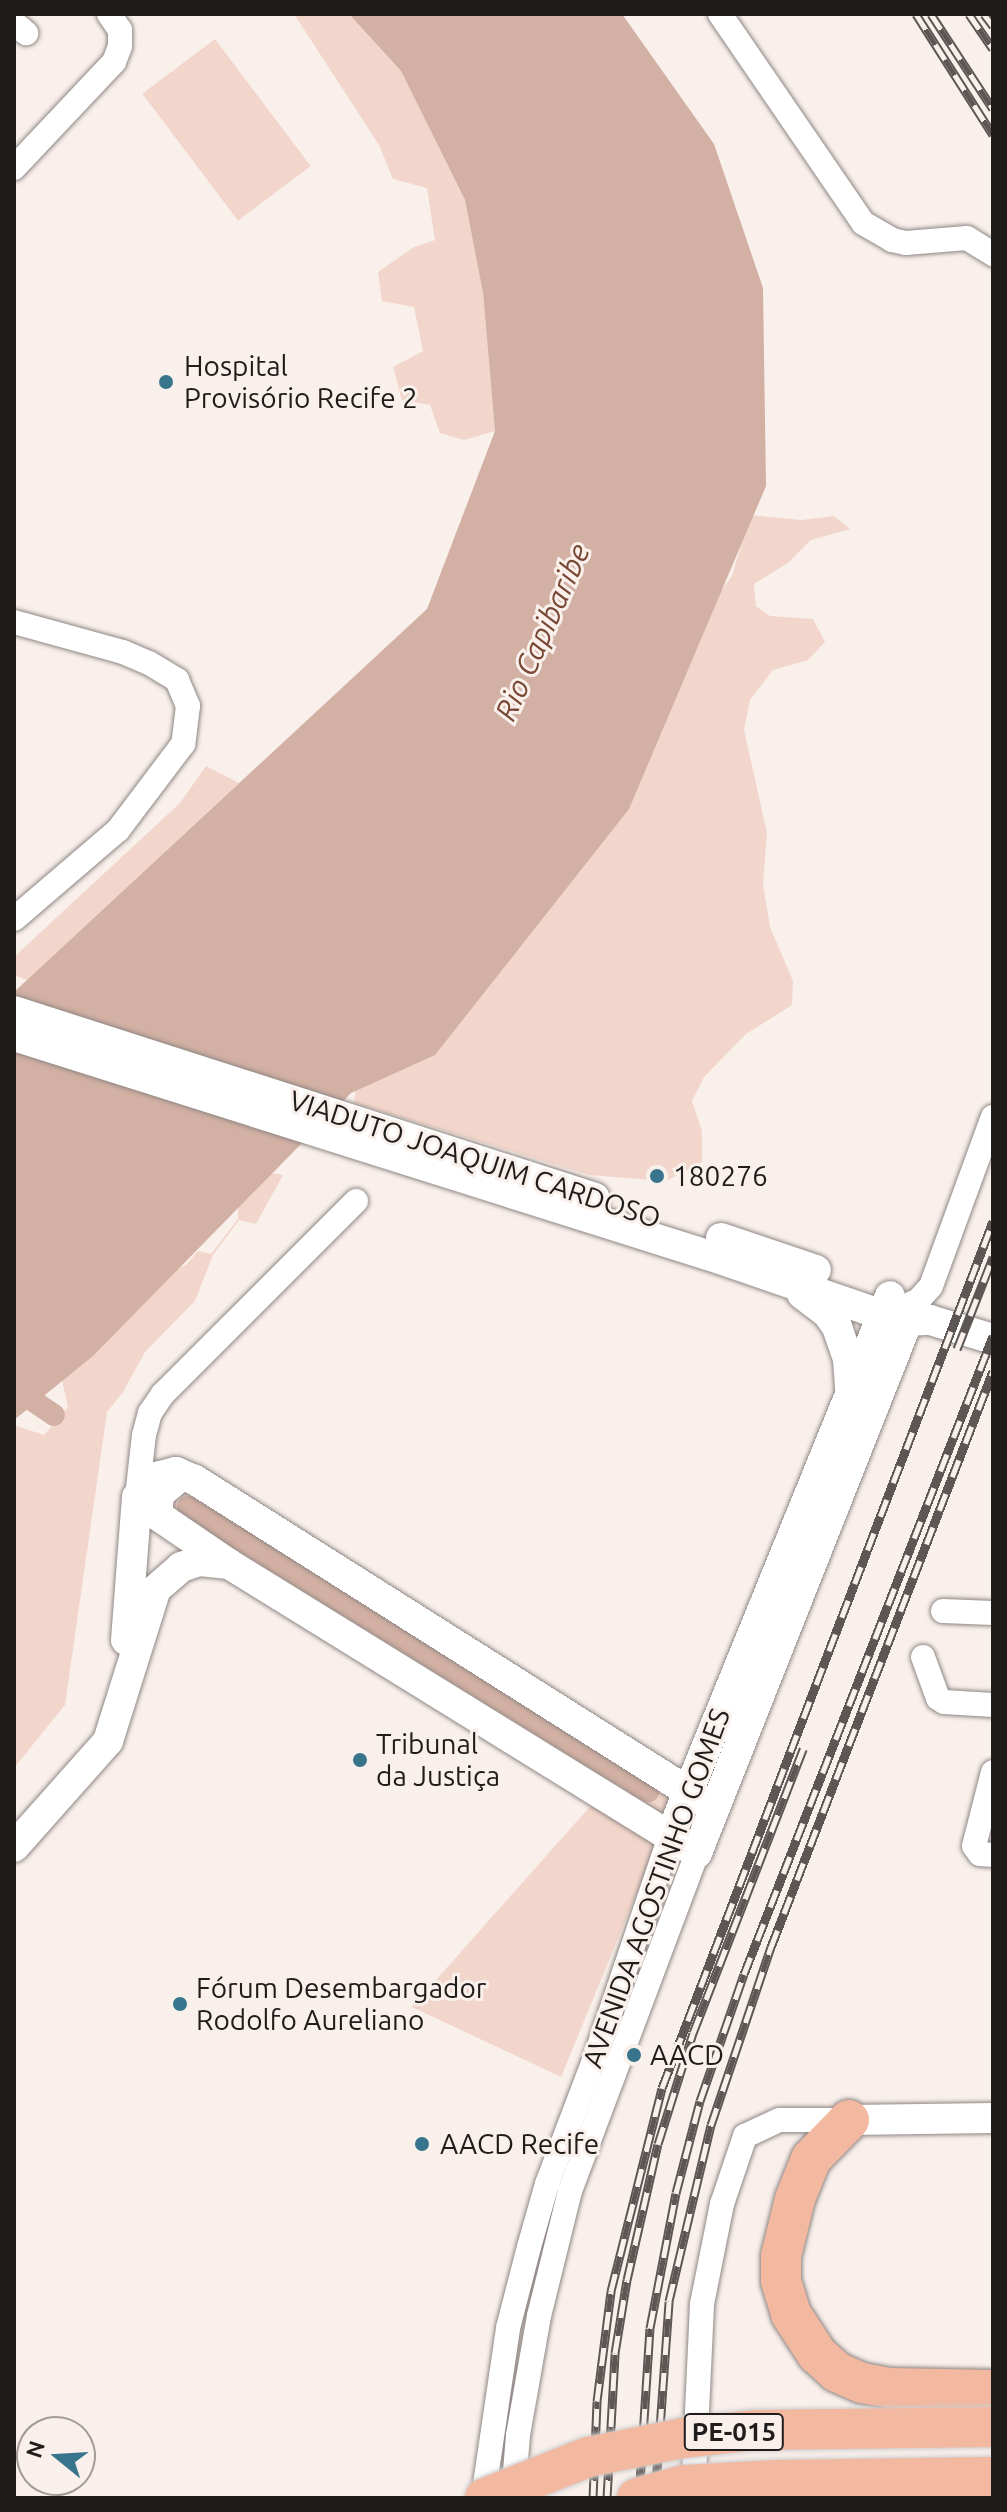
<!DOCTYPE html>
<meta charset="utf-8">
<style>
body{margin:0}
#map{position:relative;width:1007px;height:2512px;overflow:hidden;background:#f9f0ec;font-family:Ubuntu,sans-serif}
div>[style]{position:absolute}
.green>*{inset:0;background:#f2d6cb;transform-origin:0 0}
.water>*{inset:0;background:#d2b0a3}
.canal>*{height:22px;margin:-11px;padding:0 11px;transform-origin:11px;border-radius:11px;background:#d2b0a3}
.roads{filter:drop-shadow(0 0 2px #8f8784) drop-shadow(0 0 2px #8f8784)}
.minor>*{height:24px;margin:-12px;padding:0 12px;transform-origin:12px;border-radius:12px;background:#fff}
.tertiary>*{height:30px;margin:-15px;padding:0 15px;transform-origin:15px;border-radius:15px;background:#fff}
.trunk>*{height:40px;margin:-20px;padding:0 20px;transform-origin:20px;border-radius:20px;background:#f2b8a0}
.rail>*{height:9px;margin-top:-4.5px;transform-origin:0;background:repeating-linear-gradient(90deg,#f9f0ec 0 18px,#5c5755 0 36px);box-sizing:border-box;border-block:2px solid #5c5755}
.bridges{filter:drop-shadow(0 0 2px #cecdcd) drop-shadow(0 0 2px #cecdcd)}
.trunk-bridge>*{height:40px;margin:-20px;padding:0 20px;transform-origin:20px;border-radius:20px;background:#f2b8a0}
.dots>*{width:22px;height:22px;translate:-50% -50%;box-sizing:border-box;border:4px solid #f9f0ec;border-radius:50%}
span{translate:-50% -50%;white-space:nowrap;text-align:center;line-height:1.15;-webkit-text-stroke:6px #f9f0ec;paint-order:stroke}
.shield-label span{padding:2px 6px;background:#f9f0ec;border:2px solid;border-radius:6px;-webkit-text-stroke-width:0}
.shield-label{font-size:26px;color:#1f1c1b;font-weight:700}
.poi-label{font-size:28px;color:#1f1c1b}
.left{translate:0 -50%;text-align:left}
.street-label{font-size:28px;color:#1f1c1b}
.water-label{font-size:30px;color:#784733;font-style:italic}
.frame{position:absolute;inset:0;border:16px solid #1f1c1b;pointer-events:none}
.north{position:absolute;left:16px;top:2416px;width:80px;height:80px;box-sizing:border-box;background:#f9f0ec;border:2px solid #a29b98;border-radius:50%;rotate:288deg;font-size:22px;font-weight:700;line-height:32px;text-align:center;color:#1f1c1b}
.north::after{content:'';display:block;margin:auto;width:28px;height:36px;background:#38748b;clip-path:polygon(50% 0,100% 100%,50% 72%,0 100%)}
</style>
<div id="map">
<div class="green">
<i style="clip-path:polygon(294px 14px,349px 14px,401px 71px,465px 200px,483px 293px,495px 431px,464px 440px,440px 433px,430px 405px,402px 400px,393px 367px,423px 351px,414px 307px,382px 301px,378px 272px,414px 247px,435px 240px,427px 188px,393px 179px,379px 145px)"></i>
<i style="left:215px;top:39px;width:159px;height:91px;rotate:53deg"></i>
<i style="clip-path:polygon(750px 515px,802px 520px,834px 516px,850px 529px,811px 540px,788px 563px,754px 584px,756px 606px,770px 616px,813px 619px,825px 642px,808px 660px,773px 670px,750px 700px,744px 730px,767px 833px,763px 884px,770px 927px,793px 981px,792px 1005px,746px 1034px,704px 1077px,692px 1101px,702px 1131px,702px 1162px,666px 1181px,589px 1175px,354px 1103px,356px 1085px,732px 576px)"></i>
<i style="clip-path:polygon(206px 766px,239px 783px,27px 980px,14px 975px,14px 957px,180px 803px)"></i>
<i style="clip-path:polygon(266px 1172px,283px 1175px,256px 1224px,239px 1220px,213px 1255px,195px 1301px,145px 1352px,123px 1392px,107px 1412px,65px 1705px,14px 1768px,14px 1425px,44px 1435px,68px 1407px,61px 1376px,166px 1273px,186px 1265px,198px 1251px,211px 1254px,238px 1219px,238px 1200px)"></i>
<i style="clip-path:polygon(190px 1485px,663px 1782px,669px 1799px,666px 1809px,651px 1819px,173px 1522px,167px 1500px)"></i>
<i style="clip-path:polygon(594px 1802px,659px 1839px,561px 2077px,412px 2007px)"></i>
</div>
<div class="water">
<i style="clip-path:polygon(349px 14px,622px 14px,714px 144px,763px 288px,766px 486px,629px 809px,435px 1055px,351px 1093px,93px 1356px,14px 1420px,14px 992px,427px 609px,495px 431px,483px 293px,465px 200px,401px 71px)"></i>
</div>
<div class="canal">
<i style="left:14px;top:1388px;width:48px;rotate:34deg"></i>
<i style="left:188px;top:1507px;width:541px;rotate:31.69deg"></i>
</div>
<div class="roads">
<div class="minor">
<i style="left:720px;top:14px;width:253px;rotate:55.6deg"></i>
<i style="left:863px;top:223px;width:34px;rotate:30deg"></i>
<i style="left:892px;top:240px;width:14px;rotate:12deg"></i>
<i style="left:906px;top:243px;width:61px;rotate:-4.7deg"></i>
<i style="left:967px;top:238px;width:31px;rotate:32deg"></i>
<i style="left:14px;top:23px;width:16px;rotate:40deg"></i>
<i style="left:14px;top:168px;width:146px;rotate:-46.7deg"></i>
<i style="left:114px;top:62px;width:17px;rotate:-69deg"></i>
<i style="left:120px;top:46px;width:16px;rotate:-90deg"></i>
<i style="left:120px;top:30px;width:19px;rotate:-125deg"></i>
<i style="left:14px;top:622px;width:113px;rotate:15.4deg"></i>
<i style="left:123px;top:652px;width:28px;rotate:23deg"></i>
<i style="left:149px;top:663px;width:33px;rotate:31deg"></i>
<i style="left:177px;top:680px;width:28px;rotate:67deg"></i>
<i style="left:188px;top:706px;width:38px;rotate:97deg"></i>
<i style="left:183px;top:744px;width:108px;rotate:127.1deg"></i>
<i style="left:118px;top:830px;width:137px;rotate:139.4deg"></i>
<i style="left:914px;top:1305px;width:25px;rotate:-48deg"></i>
<i style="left:931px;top:1286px;width:180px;rotate:-69.9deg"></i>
<i style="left:137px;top:1497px;width:62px;rotate:-83.6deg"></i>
<i style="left:144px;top:1435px;width:23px;rotate:-75deg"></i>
<i style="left:150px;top:1413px;width:23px;rotate:-56deg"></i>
<i style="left:163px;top:1394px;width:273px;rotate:-45deg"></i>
<i style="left:943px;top:1611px;width:50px;rotate:2.3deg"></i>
<i style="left:923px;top:1657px;width:44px;rotate:69.9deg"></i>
<i style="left:938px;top:1698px;width:7px;rotate:34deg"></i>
<i style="left:944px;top:1702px;width:49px;rotate:3.5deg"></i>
<i style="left:993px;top:1772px;width:76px;rotate:104.4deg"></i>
<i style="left:974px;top:1846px;width:10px;rotate:53deg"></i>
<i style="left:980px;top:1854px;width:13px;rotate:4deg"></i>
<i style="left:513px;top:2496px;width:61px;rotate:-85.3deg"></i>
<i style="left:518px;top:2435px;width:121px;rotate:-80deg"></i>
<i style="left:539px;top:2316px;width:129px;rotate:-76.1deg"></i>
<i style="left:570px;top:2191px;width:361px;rotate:-69.4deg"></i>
<i style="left:693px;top:2496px;width:192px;rotate:-87.3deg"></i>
<i style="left:702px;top:2304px;width:102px;rotate:-78.7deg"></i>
<i style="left:722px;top:2204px;width:72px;rotate:-71.3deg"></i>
<i style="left:745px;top:2136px;width:38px;rotate:-25deg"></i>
<i style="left:780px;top:2120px;width:69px"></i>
<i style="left:483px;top:2498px;width:172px;rotate:-81.6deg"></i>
<i style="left:508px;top:2328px;width:84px;rotate:-75.5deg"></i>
<i style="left:529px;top:2247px;width:66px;rotate:-74.1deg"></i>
<i style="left:547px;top:2184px;width:138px;rotate:-69.2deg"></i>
<i style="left:596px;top:2055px;width:228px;rotate:-71.3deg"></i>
</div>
<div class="tertiary">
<i style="left:14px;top:1011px;width:610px;rotate:17.84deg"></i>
<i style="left:14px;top:1036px;width:740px;rotate:17.53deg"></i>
<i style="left:720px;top:1259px;width:172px;rotate:19deg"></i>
<i style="left:883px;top:1315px;width:26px;rotate:13deg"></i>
<i style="left:908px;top:1321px;width:22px;rotate:-3deg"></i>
<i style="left:930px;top:1320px;width:66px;rotate:16.8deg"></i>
<i style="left:721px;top:1238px;width:100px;rotate:18.6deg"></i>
<i style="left:802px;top:1294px;width:31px;rotate:37deg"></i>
<i style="left:827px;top:1313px;width:17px;rotate:54deg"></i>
<i style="left:837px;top:1327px;width:34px;rotate:71deg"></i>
<i style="left:848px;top:1359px;width:29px;rotate:86deg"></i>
<i style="left:177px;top:1479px;width:23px;rotate:140deg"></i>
<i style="left:159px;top:1494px;width:21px;rotate:95deg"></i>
<i style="left:157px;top:1515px;width:87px;rotate:34.2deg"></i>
<i style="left:126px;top:1640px;width:143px;rotate:-85.6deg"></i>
<i style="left:137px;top:1497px;width:28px;rotate:-46deg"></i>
<i style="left:156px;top:1477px;width:21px;rotate:-14deg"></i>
<i style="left:176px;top:1472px;width:21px;rotate:23deg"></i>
<i style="left:195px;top:1480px;width:614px;rotate:32.29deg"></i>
<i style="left:669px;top:1839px;width:586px;rotate:-67.85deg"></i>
<i style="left:14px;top:1847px;width:142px;rotate:-48.4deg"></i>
<i style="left:108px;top:1741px;width:159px;rotate:-72.5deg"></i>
<i style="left:156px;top:1589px;width:33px;rotate:-41deg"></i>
<i style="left:181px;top:1567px;width:20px;rotate:-18deg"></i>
<i style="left:200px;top:1561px;width:29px;rotate:6deg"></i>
<i style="left:229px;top:1564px;width:550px;rotate:31.7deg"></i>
<i style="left:697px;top:1853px;width:589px;rotate:-68.4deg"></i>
<i style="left:849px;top:2120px;width:144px;rotate:-0.8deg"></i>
</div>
<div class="trunk">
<i style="left:849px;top:2120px;width:54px;rotate:134.3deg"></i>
<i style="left:811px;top:2159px;width:43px;rotate:111.8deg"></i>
<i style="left:795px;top:2199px;width:59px;rotate:103.8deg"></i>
<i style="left:781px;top:2256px;width:25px;rotate:90deg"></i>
<i style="left:781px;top:2281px;width:34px;rotate:73deg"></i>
<i style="left:791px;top:2314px;width:48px;rotate:57deg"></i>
<i style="left:817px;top:2354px;width:27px;rotate:42deg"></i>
<i style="left:837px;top:2372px;width:27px;rotate:24deg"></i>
<i style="left:862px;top:2383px;width:28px;rotate:10deg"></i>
<i style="left:890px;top:2388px;width:103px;rotate:1.1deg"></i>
</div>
</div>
<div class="rail">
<i style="left:916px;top:14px;width:143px;rotate:57.5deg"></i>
<i style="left:931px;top:14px;width:113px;rotate:56.9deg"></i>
<i style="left:969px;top:14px;width:42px;rotate:55.6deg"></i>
<i style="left:984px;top:14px;width:15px;rotate:53deg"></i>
<i style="left:957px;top:1349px;width:99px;rotate:-68.6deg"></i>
<i style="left:593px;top:2498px;width:97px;rotate:-87.6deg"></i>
<i style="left:597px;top:2401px;width:111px;rotate:-82.7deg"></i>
<i style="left:611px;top:2291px;width:209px;rotate:-75.9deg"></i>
<i style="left:662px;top:2088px;width:928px;rotate:-69.1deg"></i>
<i style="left:607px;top:2498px;width:145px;rotate:-86.8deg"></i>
<i style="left:615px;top:2353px;width:74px;rotate:-80.7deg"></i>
<i style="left:627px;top:2280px;width:139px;rotate:-77.2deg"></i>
<i style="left:658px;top:2144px;width:116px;rotate:-72.5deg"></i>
<i style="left:693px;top:2033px;width:305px;rotate:-68.8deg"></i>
<i style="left:639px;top:2498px;width:170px;rotate:-86.3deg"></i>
<i style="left:650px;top:2328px;width:137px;rotate:-79.1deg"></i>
<i style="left:676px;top:2193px;width:95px;rotate:-75.4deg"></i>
<i style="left:700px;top:2101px;width:134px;rotate:-70.9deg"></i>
<i style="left:744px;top:1974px;width:685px;rotate:-68.68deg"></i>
<i style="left:655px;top:2498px;width:197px;rotate:-85.9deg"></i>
<i style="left:669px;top:2301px;width:181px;rotate:-76.6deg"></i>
<i style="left:711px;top:2125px;width:188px;rotate:-71.4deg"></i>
<i style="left:771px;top:1947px;width:617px;rotate:-68.92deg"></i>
</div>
<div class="bridges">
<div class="trunk-bridge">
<i style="left:485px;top:2498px;width:111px;rotate:-21.7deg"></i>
<i style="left:588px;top:2457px;width:97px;rotate:-11.3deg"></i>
<i style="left:683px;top:2438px;width:73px;rotate:-6.3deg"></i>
<i style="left:756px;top:2430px;width:237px;rotate:-0.7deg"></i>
<i style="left:637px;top:2498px;width:50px;rotate:-15.2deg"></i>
<i style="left:685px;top:2485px;width:92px;rotate:-3.1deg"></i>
<i style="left:777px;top:2480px;width:216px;rotate:-0.8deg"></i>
</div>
</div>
<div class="dots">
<i style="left:166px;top:382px;background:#38748b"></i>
<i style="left:657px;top:1176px;background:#38748b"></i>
<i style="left:360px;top:1760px;background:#38748b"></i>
<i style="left:180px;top:2004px;background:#38748b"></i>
<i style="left:634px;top:2055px;background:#38748b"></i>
<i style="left:422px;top:2144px;background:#38748b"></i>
</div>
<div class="shield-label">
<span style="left:734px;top:2432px">PE-015</span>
</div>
<div class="poi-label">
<span class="left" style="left:184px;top:382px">Hospital<br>Provisório Recife 2</span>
<span class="left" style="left:673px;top:1176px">180276</span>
<span class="left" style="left:376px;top:1760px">Tribunal<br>da Justiça</span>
<span class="left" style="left:196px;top:2004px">Fórum Desembargador<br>Rodolfo Aureliano</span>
<span class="left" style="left:650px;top:2055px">AACD</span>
<span class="left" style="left:440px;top:2144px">AACD Recife</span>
</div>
<div class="street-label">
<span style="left:475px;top:1159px;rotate:18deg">VIADUTO JOAQUIM CARDOSO</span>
<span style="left:656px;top:1888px;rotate:-70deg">AVENIDA AGOSTINHO GOMES</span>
</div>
<div class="water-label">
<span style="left:542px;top:632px;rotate:-66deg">Rio Capibaribe</span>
</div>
<div class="frame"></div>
<div class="north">N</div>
</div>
